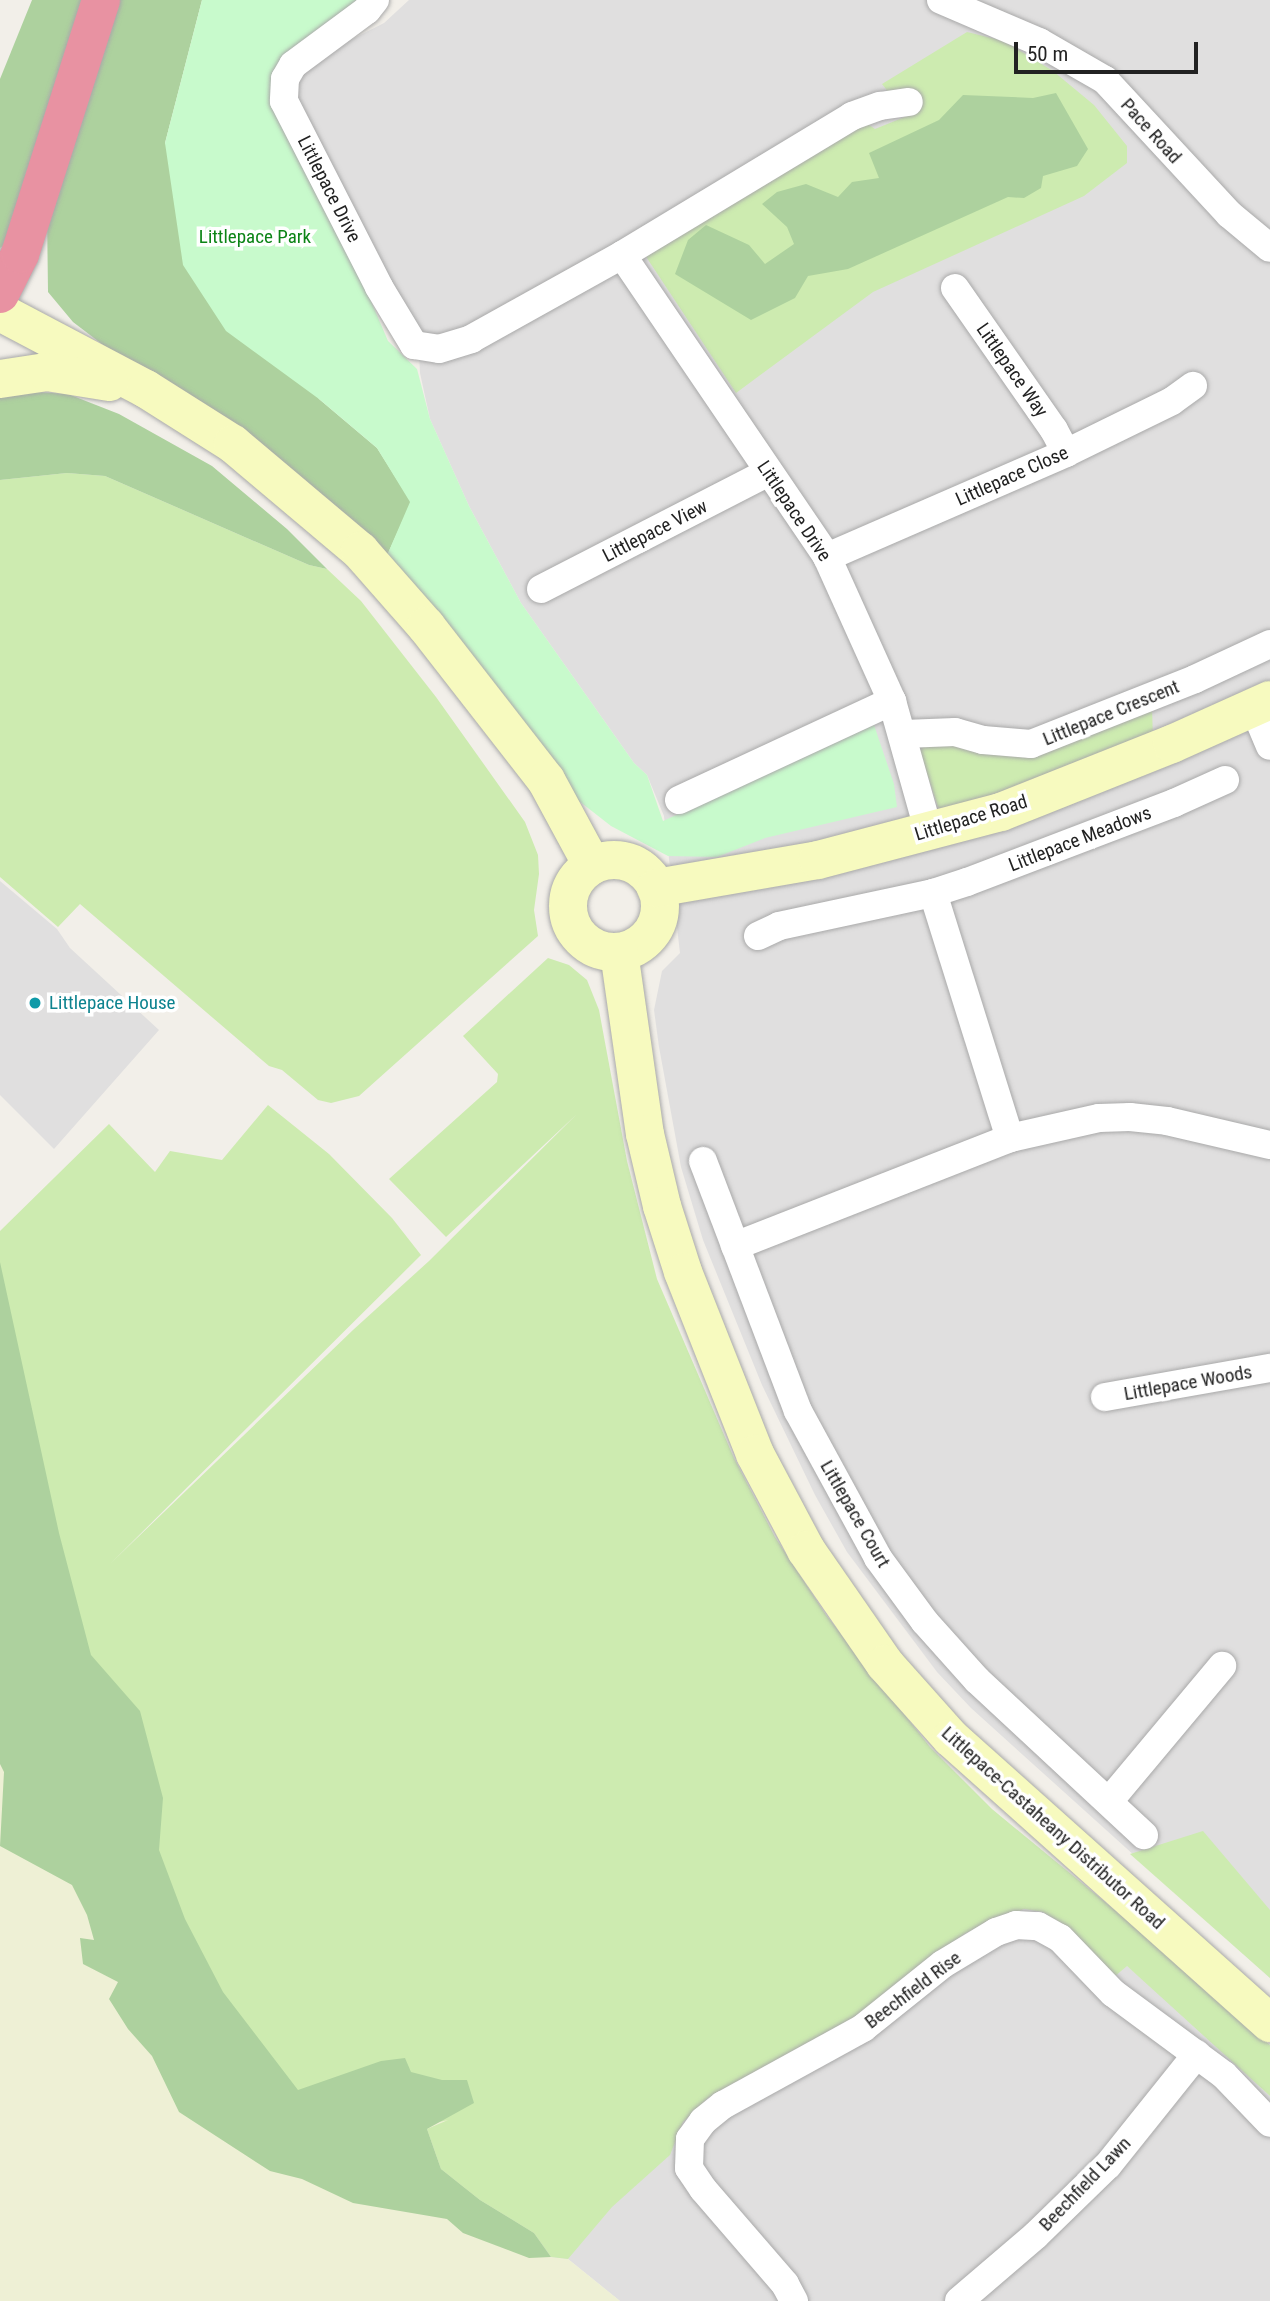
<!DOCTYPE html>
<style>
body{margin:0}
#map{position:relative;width:1270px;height:2301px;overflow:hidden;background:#f2efe9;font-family:"Roboto Condensed",sans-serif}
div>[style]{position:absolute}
.residential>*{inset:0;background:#e0dfdf}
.farmland>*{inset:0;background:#eef0d5}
.grass>*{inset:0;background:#cdebb0}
.forest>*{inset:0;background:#add19e}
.park>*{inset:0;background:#c8facc}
.roads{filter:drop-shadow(0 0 2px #a9a9a9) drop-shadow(0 0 2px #a9a9a9)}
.street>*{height:28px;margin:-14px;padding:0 14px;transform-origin:14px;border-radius:14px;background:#fff}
.secondary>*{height:38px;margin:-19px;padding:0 19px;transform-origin:19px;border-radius:19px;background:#f7fabf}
.secondary>.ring{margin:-19px;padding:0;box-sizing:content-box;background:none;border:38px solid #f7fabf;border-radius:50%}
.highway>*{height:38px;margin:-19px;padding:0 19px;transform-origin:19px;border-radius:19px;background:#e892a2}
.dots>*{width:19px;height:19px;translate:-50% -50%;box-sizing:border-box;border:4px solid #fff;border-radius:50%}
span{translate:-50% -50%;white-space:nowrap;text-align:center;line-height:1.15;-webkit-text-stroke:7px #fff;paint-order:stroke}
.street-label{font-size:19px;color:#222}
.park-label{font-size:19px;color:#0c8416}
.culture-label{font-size:19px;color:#0d838f}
.left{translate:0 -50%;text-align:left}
.scale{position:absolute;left:1014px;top:42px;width:184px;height:32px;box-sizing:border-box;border:4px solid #222;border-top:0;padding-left:9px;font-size:21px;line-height:24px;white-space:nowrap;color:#222;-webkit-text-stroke:5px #fff;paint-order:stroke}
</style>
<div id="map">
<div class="residential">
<i style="clip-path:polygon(409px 0,1270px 0,1270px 1978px,971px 1708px,937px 1672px,847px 1552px,815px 1495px,762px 1385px,703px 1240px,681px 1167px,659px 1047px,654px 1010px,662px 971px,680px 953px,664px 816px,647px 775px,634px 763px,521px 603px,469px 506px,430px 419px,420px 373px,419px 353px,296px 103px,296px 82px,307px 62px,384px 23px)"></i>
<i style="clip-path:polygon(0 881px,57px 929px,70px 948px,159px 1030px,54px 1149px,0 1095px)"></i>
<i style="clip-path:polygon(1034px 1887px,1166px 1999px,1270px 2096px,1270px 2301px,620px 2301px,568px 2259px,551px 2257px,417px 2116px)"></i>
</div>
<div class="farmland">
<i style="clip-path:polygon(0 1412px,550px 2257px,568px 2259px,620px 2301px,0 2301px)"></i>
</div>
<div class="grass">
<i style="clip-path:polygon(967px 32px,1004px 41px,1053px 71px,1094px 105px,1127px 146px,1127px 163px,1084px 196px,873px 292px,736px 393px,639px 246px,862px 120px,875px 129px,907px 116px,882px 84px)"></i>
<i style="clip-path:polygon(67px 473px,105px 476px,309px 565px,327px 569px,361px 601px,436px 697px,525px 822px,538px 855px,539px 874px,534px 910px,538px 936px,359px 1096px,331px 1103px,318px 1100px,282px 1070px,269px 1066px,80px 904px,58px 927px,0 877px,0 480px)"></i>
<i style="clip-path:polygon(1152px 708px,1153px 740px,952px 815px,938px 807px,918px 747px,923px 741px,1003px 753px)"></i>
<i style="clip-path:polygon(548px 958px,569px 965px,587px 980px,599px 1010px,627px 1161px,657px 1279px,734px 1458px,775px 1537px,826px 1615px,930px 1747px,992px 1809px,1184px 1967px,1270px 2045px,1270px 2096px,1127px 1966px,1114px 1977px,1060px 1923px,1043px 1912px,1024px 1909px,966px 1933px,932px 1957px,871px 2009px,803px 2049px,708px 2098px,683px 2122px,670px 2155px,612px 2207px,568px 2259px,551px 2257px,534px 2233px,480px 2200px,441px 2169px,427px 2129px,448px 2120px,325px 2148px,160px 1919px,0 1412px,0 1231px,109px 1124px,155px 1172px,170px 1151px,222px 1160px,268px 1105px,329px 1154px,392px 1218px,421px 1255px,110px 1564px,353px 1330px,429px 1261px,577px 1114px,446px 1237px,389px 1179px,497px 1082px,498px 1074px,463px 1036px)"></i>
<i style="clip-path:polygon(1203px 1831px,1270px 1910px,1270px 1978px,1130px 1854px)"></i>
</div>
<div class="forest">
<i style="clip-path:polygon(32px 0,89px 0,8px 242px,0 248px,0 79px)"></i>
<i style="clip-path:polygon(115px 0,202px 0,165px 143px,319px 399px,377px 448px,411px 502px,385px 560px,73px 322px,48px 292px,47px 213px)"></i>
<i style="clip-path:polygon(1056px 93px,1088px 149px,1077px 166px,1043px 176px,1041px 188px,1024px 198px,1008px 197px,848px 269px,808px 276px,795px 298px,751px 320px,675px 274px,688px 240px,706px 225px,749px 245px,765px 264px,794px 244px,787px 227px,762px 204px,777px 192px,806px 184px,838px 197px,852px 182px,879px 178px,869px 153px,939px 120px,963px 95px,1033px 98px)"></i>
<i style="clip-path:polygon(20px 391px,68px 394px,119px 414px,212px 466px,287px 529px,327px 569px,309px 565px,105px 476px,67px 473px,0 480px,0 396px)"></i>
<i style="clip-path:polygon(0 1262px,59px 1533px,91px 1655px,140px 1711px,163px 1798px,159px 1850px,185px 1919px,223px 1992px,298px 2090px,381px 2061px,405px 2058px,411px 2072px,442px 2080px,467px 2080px,474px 2103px,427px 2129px,441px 2169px,480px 2200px,534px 2233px,551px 2257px,529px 2258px,463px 2233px,447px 2219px,353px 2203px,302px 2179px,270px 2171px,179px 2112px,152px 2056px,128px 2029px,109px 1999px,118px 1982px,83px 1964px,80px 1938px,94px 1940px,87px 1915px,72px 1885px,0 1846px,4px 1772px,0 1764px)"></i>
</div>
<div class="park">
<i style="clip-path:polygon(202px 0,360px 0,275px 76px,388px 341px,417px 369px,430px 419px,469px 506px,521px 603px,634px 763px,647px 775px,663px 821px,874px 725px,894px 784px,897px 807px,765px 838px,717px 857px,668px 856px,611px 826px,579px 801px,561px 780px,385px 560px,410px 502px,377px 448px,319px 399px,226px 331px,183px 265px,165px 143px)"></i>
</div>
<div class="roads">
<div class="street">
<i style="left:375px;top:0;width:13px;rotate:129deg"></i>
<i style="left:367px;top:10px;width:92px;rotate:143.4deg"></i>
<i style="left:293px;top:65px;width:16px;rotate:120deg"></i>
<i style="left:285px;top:79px;width:22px;rotate:93deg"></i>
<i style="left:284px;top:101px;width:209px;rotate:62.9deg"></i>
<i style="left:379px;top:287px;width:68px;rotate:58.9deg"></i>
<i style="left:414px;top:345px;width:25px;rotate:9deg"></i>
<i style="left:439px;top:349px;width:34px;rotate:-17deg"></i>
<i style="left:471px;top:339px;width:173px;rotate:-29.1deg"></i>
<i style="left:622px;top:255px;width:269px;rotate:-31.1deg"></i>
<i style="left:852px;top:116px;width:30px;rotate:-20deg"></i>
<i style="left:880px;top:106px;width:29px;rotate:-8deg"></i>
<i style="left:941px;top:0;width:107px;rotate:23.2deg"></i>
<i style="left:1039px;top:42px;width:76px;rotate:29.9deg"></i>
<i style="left:1105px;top:80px;width:183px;rotate:47.2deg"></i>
<i style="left:1229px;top:214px;width:53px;rotate:39.7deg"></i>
<i style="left:622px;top:255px;width:365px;rotate:55.8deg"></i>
<i style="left:827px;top:557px;width:158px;rotate:65.7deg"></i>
<i style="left:892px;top:701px;width:137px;rotate:74.3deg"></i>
<i style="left:955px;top:288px;width:173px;rotate:55.1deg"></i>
<i style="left:1054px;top:430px;width:26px;rotate:62deg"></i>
<i style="left:827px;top:557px;width:261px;rotate:-23.5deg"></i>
<i style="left:1066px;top:453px;width:118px;rotate:-26.1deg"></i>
<i style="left:1172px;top:401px;width:26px;rotate:-36deg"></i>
<i style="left:541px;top:589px;width:256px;rotate:-27.2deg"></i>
<i style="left:1254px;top:708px;width:41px;rotate:67.2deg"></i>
<i style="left:904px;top:734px;width:51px;rotate:-2.2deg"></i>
<i style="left:955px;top:732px;width:29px;rotate:16deg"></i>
<i style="left:983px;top:740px;width:48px;rotate:4.8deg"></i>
<i style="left:1031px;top:744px;width:176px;rotate:-21.6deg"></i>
<i style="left:1195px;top:679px;width:83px;rotate:-25deg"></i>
<i style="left:679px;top:800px;width:235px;rotate:-24.9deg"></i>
<i style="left:933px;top:893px;width:257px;rotate:72.6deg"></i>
<i style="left:758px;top:936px;width:23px;rotate:-25deg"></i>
<i style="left:779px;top:926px;width:157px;rotate:-12.1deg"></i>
<i style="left:933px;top:893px;width:36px;rotate:-18deg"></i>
<i style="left:967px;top:882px;width:222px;rotate:-20.9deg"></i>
<i style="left:1174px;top:803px;width:56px;rotate:-24.3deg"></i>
<i style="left:703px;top:1161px;width:267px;rotate:69.2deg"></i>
<i style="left:798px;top:1411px;width:167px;rotate:61.4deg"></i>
<i style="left:878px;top:1558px;width:79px;rotate:53.7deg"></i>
<i style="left:925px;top:1622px;width:78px;rotate:48.1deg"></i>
<i style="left:977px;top:1680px;width:228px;rotate:42.9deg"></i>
<i style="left:735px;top:1246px;width:295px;rotate:-21.4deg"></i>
<i style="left:1010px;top:1138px;width:91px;rotate:-12.7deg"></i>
<i style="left:1099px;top:1118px;width:31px;rotate:-2deg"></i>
<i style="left:1130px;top:1117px;width:37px;rotate:6deg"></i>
<i style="left:1167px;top:1121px;width:106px;rotate:13.1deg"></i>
<i style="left:1105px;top:1397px;width:168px;rotate:-10deg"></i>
<i style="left:1110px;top:1800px;width:175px;rotate:-50.1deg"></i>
<i style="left:794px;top:2301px;width:19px;rotate:-118deg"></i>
<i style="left:785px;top:2284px;width:125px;rotate:-130.8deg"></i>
<i style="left:703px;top:2189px;width:25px;rotate:-124deg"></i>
<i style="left:689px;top:2168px;width:29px;rotate:-88deg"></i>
<i style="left:690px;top:2139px;width:22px;rotate:-54deg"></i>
<i style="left:703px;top:2121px;width:26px;rotate:-39deg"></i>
<i style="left:723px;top:2105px;width:160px;rotate:-28.8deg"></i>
<i style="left:863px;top:2028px;width:102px;rotate:-38.7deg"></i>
<i style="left:943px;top:1964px;width:62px;rotate:-31.1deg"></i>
<i style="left:996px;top:1932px;width:21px;rotate:-19deg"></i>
<i style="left:1016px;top:1925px;width:22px;rotate:3deg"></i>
<i style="left:1038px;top:1926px;width:25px;rotate:29deg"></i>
<i style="left:1060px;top:1938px;width:76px;rotate:46.1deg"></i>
<i style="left:1113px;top:1993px;width:138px;rotate:36.5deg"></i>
<i style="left:1224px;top:2075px;width:66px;rotate:46.2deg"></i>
<i style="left:959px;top:2301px;width:101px;rotate:-40.6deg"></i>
<i style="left:1036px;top:2235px;width:100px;rotate:-44.2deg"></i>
<i style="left:1108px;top:2165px;width:142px;rotate:-51.3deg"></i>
</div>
<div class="secondary">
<i style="left:0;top:312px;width:165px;rotate:27.8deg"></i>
<i style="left:146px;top:389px;width:103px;rotate:32.3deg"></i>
<i style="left:233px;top:444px;width:166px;rotate:40.1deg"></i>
<i style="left:360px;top:551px;width:100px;rotate:48.7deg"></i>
<i style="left:426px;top:626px;width:195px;rotate:52.1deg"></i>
<i style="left:546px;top:780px;width:97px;rotate:61.6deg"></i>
<i style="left:0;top:379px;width:48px;rotate:-8.5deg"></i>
<i style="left:47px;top:372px;width:63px;rotate:9.2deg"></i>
<i class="ring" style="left:568px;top:860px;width:54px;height:54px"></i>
<i style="left:656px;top:888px;width:164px;rotate:-9.8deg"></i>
<i style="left:818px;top:860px;width:189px;rotate:-14.7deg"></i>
<i style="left:1001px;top:812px;width:184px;rotate:-21.7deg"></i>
<i style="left:1172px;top:744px;width:107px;rotate:-24.2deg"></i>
<i style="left:619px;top:952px;width:184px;rotate:81.9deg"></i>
<i style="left:645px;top:1134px;width:74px;rotate:76.7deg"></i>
<i style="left:662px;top:1206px;width:69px;rotate:72.3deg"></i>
<i style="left:683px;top:1272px;width:196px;rotate:68.4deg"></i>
<i style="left:755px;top:1454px;width:109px;rotate:62deg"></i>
<i style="left:806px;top:1550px;width:139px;rotate:55.3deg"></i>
<i style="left:885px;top:1664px;width:99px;rotate:48.3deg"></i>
<i style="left:951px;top:1738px;width:428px;rotate:41.8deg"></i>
</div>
<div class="highway">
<i style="left:0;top:294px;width:45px;rotate:-63.4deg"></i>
<i style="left:20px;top:254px;width:267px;rotate:-72.3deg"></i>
</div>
</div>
<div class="dots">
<i style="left:35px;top:1003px;background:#0f9aa8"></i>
</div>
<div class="street-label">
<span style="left:1151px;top:131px;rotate:48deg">Pace Road</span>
<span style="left:329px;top:189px;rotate:63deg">Littlepace Drive</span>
<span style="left:1012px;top:370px;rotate:55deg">Littlepace Way</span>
<span style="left:1012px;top:476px;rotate:-24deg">Littlepace Close</span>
<span style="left:794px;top:511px;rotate:56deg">Littlepace Drive</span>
<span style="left:655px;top:531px;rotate:-27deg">Littlepace View</span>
<span style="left:1111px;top:713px;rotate:-22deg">Littlepace Crescent</span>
<span style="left:971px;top:818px;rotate:-17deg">Littlepace Road</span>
<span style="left:1080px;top:839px;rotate:-21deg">Littlepace Meadows</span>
<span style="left:1188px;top:1383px;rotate:-10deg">Littlepace Woods</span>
<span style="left:855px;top:1514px;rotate:60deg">Littlepace Court</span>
<span style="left:1053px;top:1828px;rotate:42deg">Littlepace-Castaheany Distributor Road</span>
<span style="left:913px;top:1990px;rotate:-37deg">Beechfield Rise</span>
<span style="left:1085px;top:2184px;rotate:-46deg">Beechfield Lawn</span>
</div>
<div class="park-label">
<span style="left:255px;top:237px">Littlepace Park</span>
</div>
<div class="culture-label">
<span class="left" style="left:49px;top:1003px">Littlepace House</span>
</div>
<div class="scale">50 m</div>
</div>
